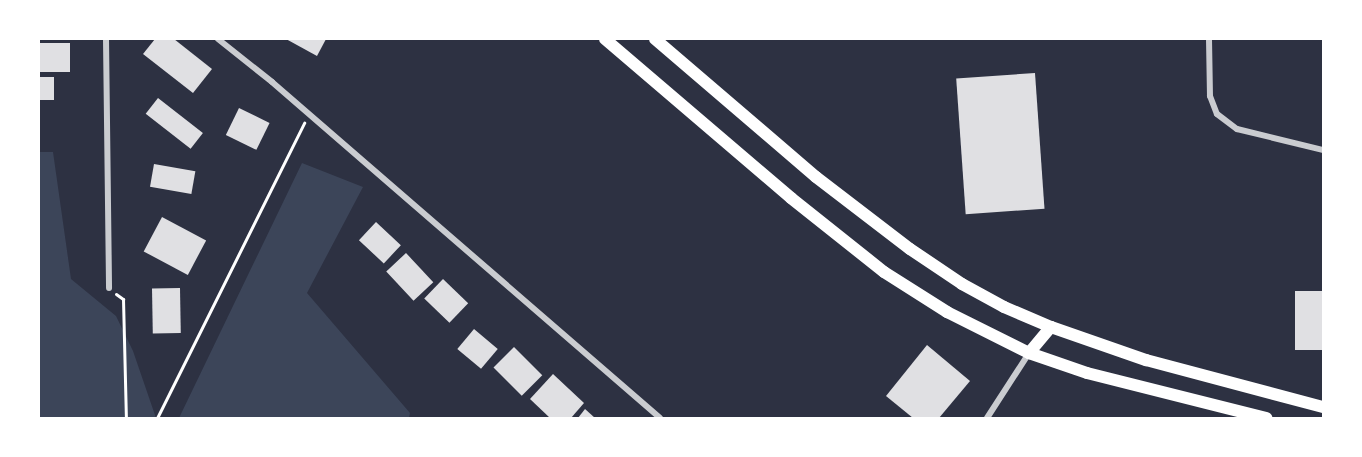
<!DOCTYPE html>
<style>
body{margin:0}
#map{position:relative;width:1362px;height:457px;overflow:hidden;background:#2d3142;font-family:"Fira Sans Condensed",sans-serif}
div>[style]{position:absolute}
.green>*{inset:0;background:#3c4559}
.building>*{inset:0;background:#e0e0e3;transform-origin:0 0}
.path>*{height:3px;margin:-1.5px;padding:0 1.5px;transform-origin:1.5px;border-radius:1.5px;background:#fff}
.minor>*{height:6px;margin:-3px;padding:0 3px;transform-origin:3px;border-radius:3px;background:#caccd0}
.trunk>*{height:12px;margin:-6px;padding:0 6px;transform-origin:6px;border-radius:6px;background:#fff}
span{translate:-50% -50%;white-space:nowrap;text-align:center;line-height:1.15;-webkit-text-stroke:5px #fff;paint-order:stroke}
.frame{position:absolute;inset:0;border:40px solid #fff;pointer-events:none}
</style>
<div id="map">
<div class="green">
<i style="clip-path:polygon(39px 152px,53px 152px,71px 279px,116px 316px,133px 351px,156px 418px,39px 418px)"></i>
<i style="clip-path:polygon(302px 163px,363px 187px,307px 293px,410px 413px,409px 418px,179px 418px)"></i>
</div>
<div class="building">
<i style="clip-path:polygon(155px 39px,174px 39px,212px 69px,193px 93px,143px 54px)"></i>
<i style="clip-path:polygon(286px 39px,326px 39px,317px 56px)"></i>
<i style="left:39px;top:43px;width:31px;height:29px"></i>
<i style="left:1035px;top:73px;width:136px;height:79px;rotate:86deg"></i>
<i style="left:39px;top:77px;width:15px;height:23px"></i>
<i style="left:158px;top:98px;width:57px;height:20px;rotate:38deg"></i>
<i style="left:239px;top:108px;width:34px;height:30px;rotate:26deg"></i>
<i style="left:154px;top:164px;width:42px;height:23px;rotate:10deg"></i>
<i style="left:162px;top:217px;width:50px;height:39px;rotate:28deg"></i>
<i style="left:376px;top:222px;width:34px;height:25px;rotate:43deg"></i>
<i style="left:406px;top:253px;width:40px;height:27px;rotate:47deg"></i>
<i style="left:443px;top:279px;width:35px;height:27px;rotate:44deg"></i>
<i style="left:180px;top:288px;width:45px;height:28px;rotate:89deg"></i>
<i style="left:1323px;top:291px;width:59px;height:28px;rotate:90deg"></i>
<i style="left:474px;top:329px;width:31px;height:26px;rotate:40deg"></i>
<i style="clip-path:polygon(927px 345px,970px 381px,939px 418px,913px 418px,886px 396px)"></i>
<i style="left:514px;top:347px;width:40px;height:29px;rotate:45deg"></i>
<i style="clip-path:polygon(553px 374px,584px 403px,571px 418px,550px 418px,530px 399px)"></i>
<i style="clip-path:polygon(585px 409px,595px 418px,578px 418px)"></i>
</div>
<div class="path">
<i style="left:116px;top:294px;width:9px;rotate:36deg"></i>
<i style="left:123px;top:299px;width:119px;rotate:88.6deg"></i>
<i style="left:157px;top:418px;width:330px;rotate:-63.5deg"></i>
</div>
<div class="minor">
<i style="left:106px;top:39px;width:249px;rotate:89.3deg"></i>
<i style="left:218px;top:39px;width:69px;rotate:38.5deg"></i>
<i style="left:272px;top:82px;width:513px;rotate:40.89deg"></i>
<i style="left:1209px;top:39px;width:57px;rotate:89deg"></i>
<i style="left:1210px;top:96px;width:19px;rotate:69deg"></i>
<i style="left:1217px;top:114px;width:25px;rotate:37deg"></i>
<i style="left:1237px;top:129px;width:89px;rotate:13.7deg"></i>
<i style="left:987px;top:418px;width:77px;rotate:-57.1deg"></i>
</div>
<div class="trunk">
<i style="left:605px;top:39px;width:245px;rotate:40.5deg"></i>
<i style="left:791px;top:198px;width:119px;rotate:38.5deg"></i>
<i style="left:884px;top:272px;width:75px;rotate:32.4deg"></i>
<i style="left:947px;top:312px;width:92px;rotate:26.6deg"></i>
<i style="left:1029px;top:353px;width:61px;rotate:19deg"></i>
<i style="left:1087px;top:373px;width:185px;rotate:14.1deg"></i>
<i style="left:655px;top:39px;width:212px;rotate:40.6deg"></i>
<i style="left:816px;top:177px;width:118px;rotate:37.5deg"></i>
<i style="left:910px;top:249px;width:63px;rotate:33.9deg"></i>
<i style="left:962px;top:284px;width:48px;rotate:28.7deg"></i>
<i style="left:1004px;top:307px;width:51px;rotate:23.1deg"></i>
<i style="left:1051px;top:327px;width:101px;rotate:19.2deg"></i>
<i style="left:1146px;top:360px;width:183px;rotate:14.9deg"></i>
<i style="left:1029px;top:353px;width:34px;rotate:-50deg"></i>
</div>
<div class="frame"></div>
</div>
